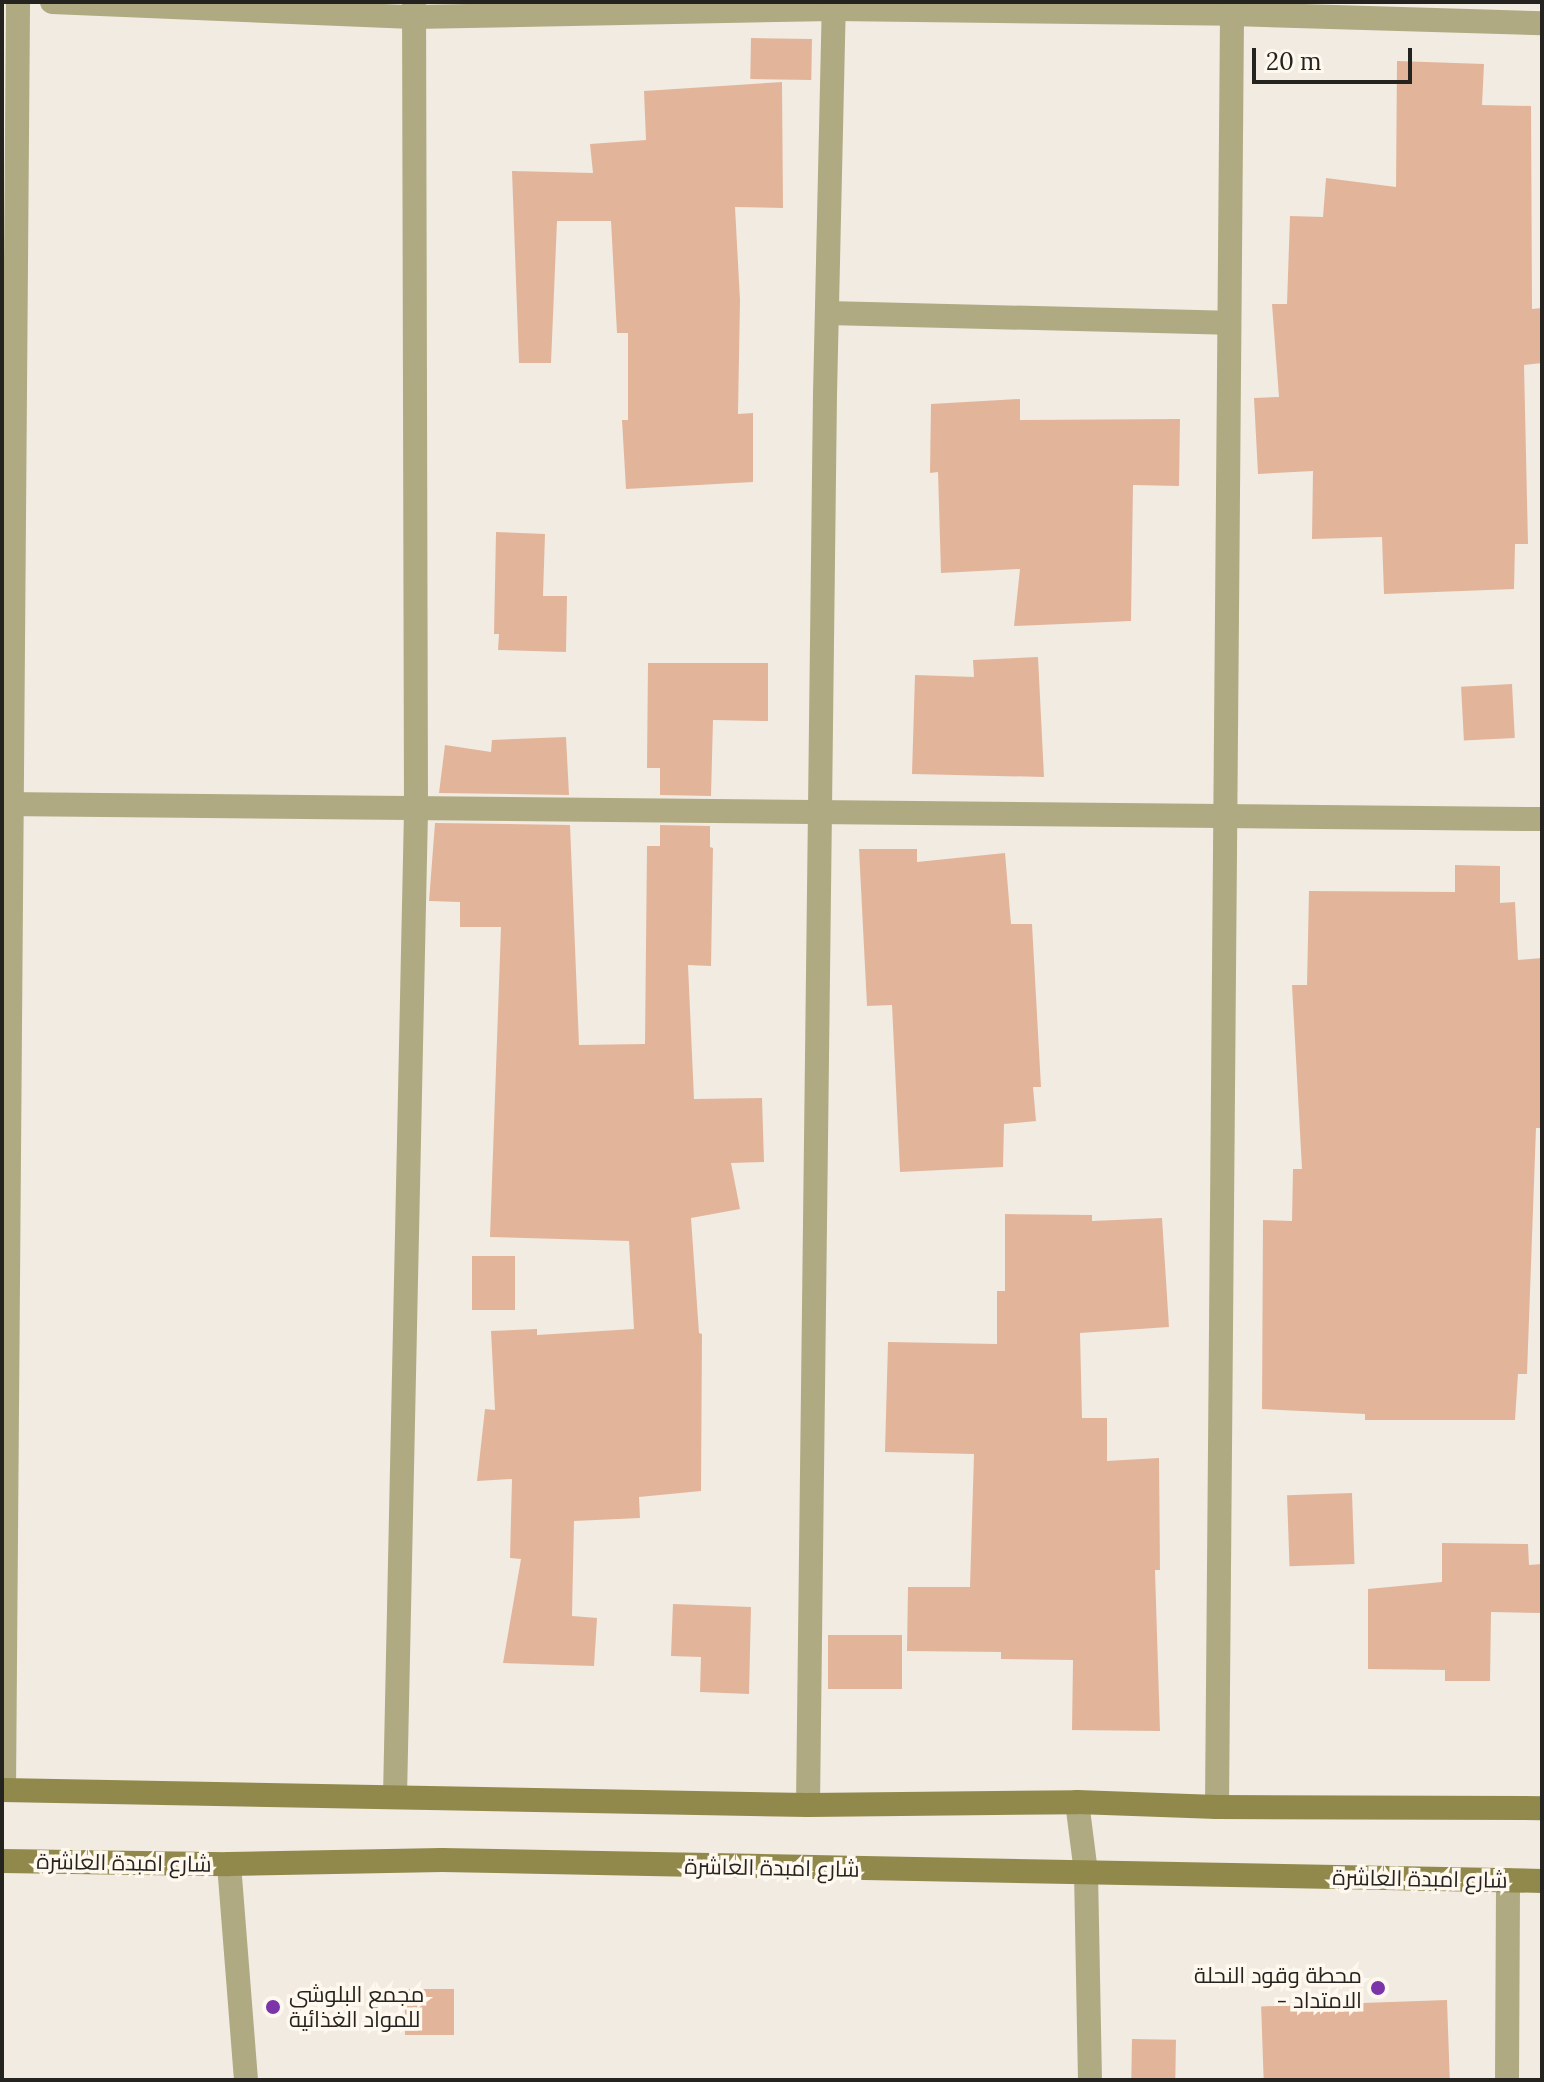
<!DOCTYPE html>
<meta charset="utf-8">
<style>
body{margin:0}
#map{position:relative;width:1544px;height:2082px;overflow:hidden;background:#f1ebe2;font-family:Lora,Cairo,serif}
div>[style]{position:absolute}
.building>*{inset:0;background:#e2b59b;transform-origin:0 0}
.minor>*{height:24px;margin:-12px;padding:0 12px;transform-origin:12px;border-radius:12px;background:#afaa81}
.secondary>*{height:24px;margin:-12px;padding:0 12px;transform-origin:12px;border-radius:12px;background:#91894b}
.dots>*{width:22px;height:22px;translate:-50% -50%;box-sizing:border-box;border:4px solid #fff8ef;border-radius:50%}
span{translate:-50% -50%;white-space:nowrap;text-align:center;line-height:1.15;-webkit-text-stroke:7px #fff8ef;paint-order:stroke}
.street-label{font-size:22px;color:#25231f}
.poi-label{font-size:22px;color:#25231f}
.right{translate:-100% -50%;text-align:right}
.left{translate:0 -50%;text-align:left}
.frame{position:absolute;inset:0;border:4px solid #25231f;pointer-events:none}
.scale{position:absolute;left:1252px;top:48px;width:160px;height:36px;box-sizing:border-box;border:4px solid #25231f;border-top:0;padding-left:10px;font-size:24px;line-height:28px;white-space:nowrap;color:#25231f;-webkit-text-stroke:6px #fff8ef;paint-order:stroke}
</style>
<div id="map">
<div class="building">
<i style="left:751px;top:38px;width:61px;height:41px;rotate:1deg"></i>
<i style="clip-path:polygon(1397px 61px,1484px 64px,1482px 105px,1531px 106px,1532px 309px,1542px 308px,1542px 363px,1524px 365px,1528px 544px,1515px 544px,1514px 589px,1384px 594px,1382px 537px,1312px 539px,1313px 471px,1258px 474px,1254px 398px,1279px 397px,1272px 304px,1287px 304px,1290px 216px,1323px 217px,1326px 178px,1396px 187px)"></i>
<i style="clip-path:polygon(782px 82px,783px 208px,735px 207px,740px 300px,738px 414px,753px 413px,753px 482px,626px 489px,622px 420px,628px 420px,628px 333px,617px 333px,611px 221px,557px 221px,551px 363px,519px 363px,512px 171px,593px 173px,590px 144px,646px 140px,644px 91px)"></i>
<i style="clip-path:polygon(1020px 399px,1020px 420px,1180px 419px,1179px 486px,1133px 485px,1131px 621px,1014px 626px,1020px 569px,941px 573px,938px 472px,930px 473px,931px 404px)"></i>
<i style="clip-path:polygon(496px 532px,545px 534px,543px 596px,567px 596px,566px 652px,498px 650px,499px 634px,494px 634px)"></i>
<i style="clip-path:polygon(1038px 657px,1044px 777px,912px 774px,915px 675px,974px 677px,973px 660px)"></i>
<i style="clip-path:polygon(648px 663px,768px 663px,768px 721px,713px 720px,711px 796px,660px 795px,660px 768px,647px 768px)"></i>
<i style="left:1512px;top:684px;width:54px;height:51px;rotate:87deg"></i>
<i style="clip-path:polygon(566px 737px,569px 795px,439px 793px,445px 745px,491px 752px,492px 740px)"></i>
<i style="clip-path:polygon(435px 823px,570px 825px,579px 1045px,645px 1044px,647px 846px,660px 846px,660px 825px,710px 826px,710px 847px,713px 848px,711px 966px,688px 965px,694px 1099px,762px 1098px,764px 1162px,731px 1163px,740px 1209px,691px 1218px,699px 1333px,702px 1334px,701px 1491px,639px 1497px,640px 1518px,574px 1521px,572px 1616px,597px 1618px,594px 1666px,503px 1663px,521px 1559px,510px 1558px,512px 1479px,477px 1481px,485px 1409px,495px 1410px,491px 1331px,537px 1329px,537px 1335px,634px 1329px,629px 1241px,490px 1237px,501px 927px,460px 927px,460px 902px,429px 901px)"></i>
<i style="clip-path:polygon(859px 849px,917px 849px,917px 862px,1005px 853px,1011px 924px,1032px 924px,1041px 1087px,1033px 1087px,1036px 1121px,1004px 1124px,1003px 1167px,900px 1172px,892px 1005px,867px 1006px)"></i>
<i style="clip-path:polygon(1455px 865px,1500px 866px,1500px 903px,1515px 902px,1518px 960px,1542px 958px,1542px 1128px,1536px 1128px,1527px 1374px,1518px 1374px,1515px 1420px,1365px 1420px,1365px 1414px,1262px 1409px,1263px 1220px,1292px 1221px,1293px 1169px,1302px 1169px,1292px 985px,1307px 985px,1309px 891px,1455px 892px)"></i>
<i style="clip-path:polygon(1005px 1214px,1092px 1215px,1092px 1221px,1162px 1218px,1169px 1327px,1080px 1333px,1082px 1418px,1107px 1418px,1107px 1461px,1159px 1458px,1160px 1570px,1155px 1570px,1160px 1731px,1072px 1730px,1073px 1660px,1001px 1659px,1001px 1652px,907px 1651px,908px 1587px,970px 1587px,974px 1454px,885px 1452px,888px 1342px,997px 1344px,997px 1291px,1005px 1291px)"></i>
<i style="left:472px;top:1256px;width:43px;height:54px"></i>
<i style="left:1352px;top:1493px;width:71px;height:65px;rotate:88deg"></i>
<i style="clip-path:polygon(1442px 1543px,1528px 1544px,1529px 1565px,1542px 1564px,1542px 1613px,1491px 1612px,1490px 1681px,1445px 1681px,1445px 1670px,1368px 1669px,1368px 1589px,1442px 1582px)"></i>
<i style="clip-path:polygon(673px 1604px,751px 1607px,749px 1694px,700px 1692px,701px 1657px,671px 1656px)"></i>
<i style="left:902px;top:1635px;width:54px;height:74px;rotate:90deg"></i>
<i style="left:405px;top:1989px;width:49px;height:46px"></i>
<i style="left:1447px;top:2000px;width:80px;height:186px;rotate:88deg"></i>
<i style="left:1132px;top:2039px;width:44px;height:41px;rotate:1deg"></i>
</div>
<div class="minor">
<i style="left:52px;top:2px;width:361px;rotate:2.4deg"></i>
<i style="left:413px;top:17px;width:421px;rotate:-1.1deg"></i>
<i style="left:834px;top:9px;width:398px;rotate:0.7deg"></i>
<i style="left:1232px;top:14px;width:310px;rotate:1.7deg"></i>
<i style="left:827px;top:313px;width:400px;rotate:1.4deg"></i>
<i style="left:2px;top:804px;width:1540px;rotate:0.56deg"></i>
<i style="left:4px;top:1790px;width:1788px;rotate:-89.55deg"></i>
<i style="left:395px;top:1797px;width:988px;rotate:-88.78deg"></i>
<i style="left:416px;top:809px;width:807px;rotate:-90.14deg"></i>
<i style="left:1077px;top:1802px;width:71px;rotate:82.7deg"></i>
<i style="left:1086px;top:1872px;width:208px;rotate:88.9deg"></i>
<i style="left:808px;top:1805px;width:1411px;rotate:-89.31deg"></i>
<i style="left:825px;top:394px;width:392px;rotate:-88.7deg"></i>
<i style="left:1217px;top:1807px;width:1805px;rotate:-89.52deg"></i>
<i style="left:229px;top:1864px;width:217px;rotate:85.5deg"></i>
<i style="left:1507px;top:2080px;width:200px;rotate:-89.7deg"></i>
</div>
<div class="secondary">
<i style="left:2px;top:1790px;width:806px;rotate:1.07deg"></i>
<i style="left:808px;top:1805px;width:269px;rotate:-0.6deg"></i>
<i style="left:1077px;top:1802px;width:140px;rotate:2deg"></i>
<i style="left:1217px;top:1807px;width:325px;rotate:0.2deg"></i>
<i style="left:2px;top:1861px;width:227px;rotate:0.8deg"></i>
<i style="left:229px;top:1864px;width:213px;rotate:-1.1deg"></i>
<i style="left:442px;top:1860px;width:1100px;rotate:1.09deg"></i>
</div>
<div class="dots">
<i style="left:1378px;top:1988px;background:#7b35a8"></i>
<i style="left:273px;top:2007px;background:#7b35a8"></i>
</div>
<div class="street-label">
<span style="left:124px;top:1863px;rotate:1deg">شارع امبدة العاشرة</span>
<span style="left:772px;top:1868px;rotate:1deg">شارع امبدة العاشرة</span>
<span style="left:1420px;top:1879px;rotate:1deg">شارع امبدة العاشرة</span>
</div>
<div class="poi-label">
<span class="right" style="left:1362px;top:1988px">محطة وقود النحلة<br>- الامتداد</span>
<span class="left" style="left:289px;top:2007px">مجمع البلوشي<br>للمواد الغذائية</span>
</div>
<div class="frame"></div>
<div class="scale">20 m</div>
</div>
